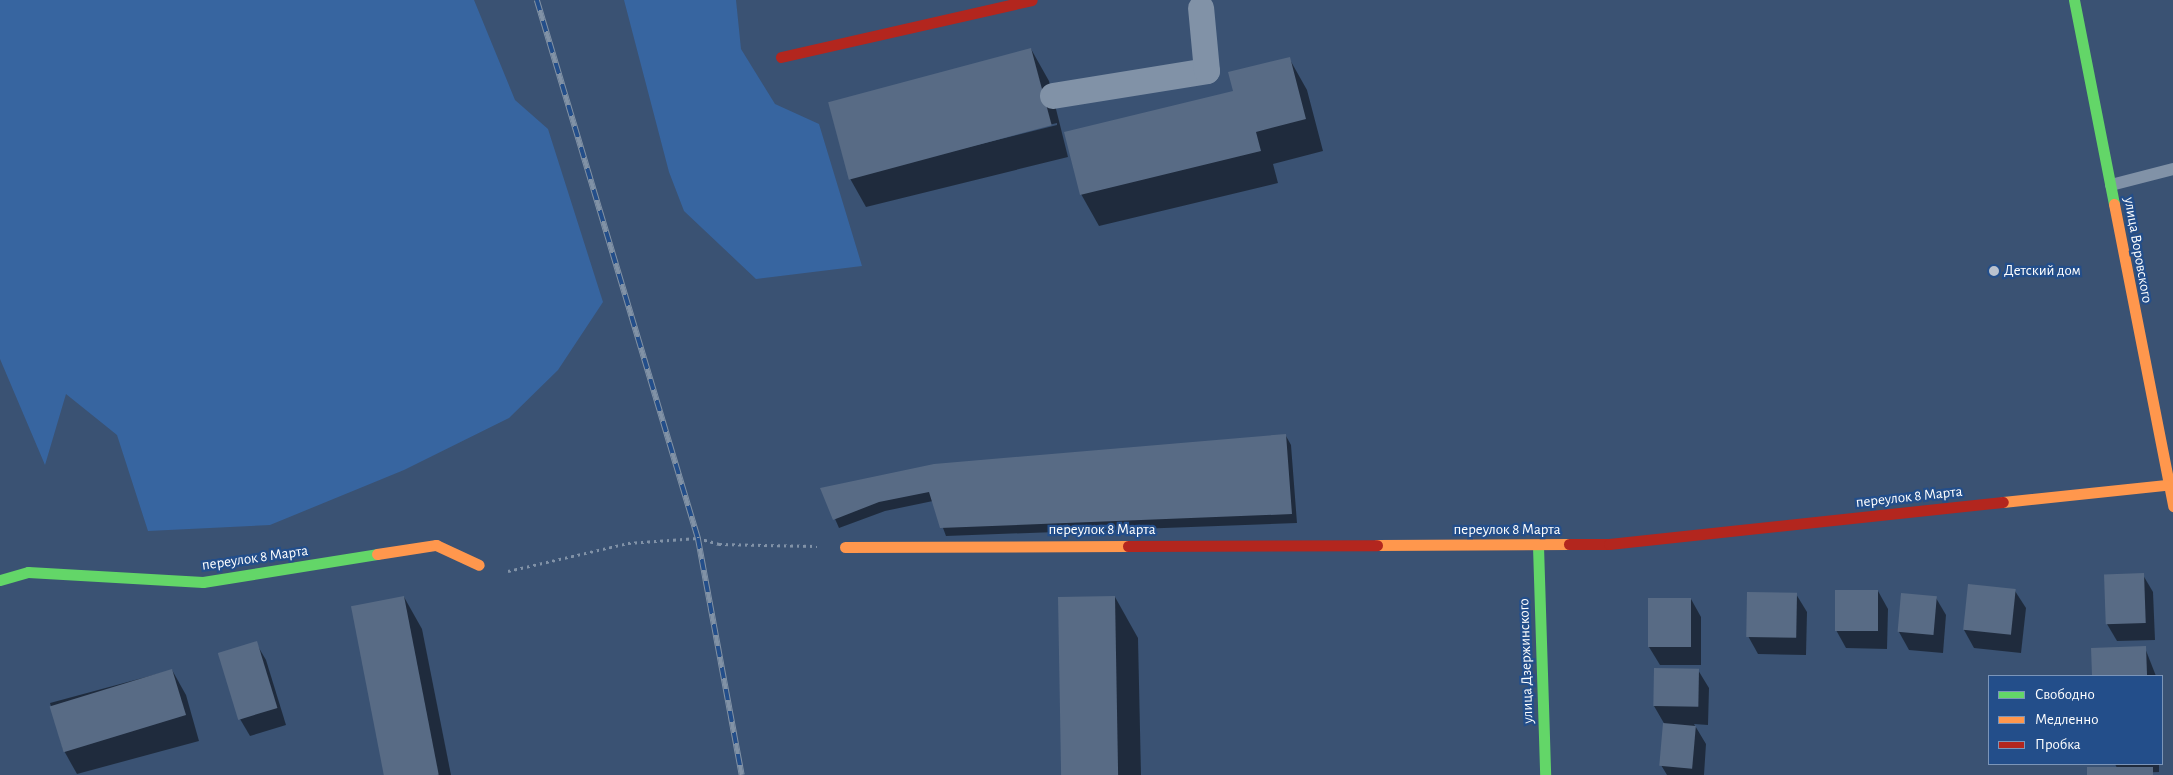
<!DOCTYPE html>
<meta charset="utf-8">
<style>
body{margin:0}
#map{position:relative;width:2173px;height:775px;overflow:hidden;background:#3a5273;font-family:"Alegreya Sans",sans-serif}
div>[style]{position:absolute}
.green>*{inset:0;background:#3765a0}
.shadow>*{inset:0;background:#0007}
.building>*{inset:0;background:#586b85;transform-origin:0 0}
.path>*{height:3px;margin-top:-1.5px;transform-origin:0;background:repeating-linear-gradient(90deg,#8192a7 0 2.5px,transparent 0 6.5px)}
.lane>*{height:12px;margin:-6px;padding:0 6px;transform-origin:6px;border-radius:6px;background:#8192a7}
.street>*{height:26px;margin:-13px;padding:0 13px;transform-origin:13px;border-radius:13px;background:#8192a7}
.fast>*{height:11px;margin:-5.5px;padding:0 5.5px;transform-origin:5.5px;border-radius:5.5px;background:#63d668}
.slow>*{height:11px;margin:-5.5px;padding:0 5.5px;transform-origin:5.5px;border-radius:5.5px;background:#ff974d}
.jam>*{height:11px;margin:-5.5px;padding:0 5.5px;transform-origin:5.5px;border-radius:5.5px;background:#b3261e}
.rail>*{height:5.5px;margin-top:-2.75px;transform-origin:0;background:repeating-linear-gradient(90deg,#234e8a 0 11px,#8192a6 0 22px);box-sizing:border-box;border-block:1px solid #8192a6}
.dots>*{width:14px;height:14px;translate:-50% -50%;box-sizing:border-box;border:2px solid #234e8a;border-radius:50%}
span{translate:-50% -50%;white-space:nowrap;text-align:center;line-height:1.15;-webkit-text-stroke:4.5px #234e8a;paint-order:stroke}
.street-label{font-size:15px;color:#fff}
.poi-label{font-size:15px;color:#fff}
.left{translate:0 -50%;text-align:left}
.legend{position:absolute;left:1988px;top:675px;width:175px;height:90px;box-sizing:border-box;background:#234e8a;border:1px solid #7b95b9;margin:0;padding:6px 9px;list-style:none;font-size:15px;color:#fff}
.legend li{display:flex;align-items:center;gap:10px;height:25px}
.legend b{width:25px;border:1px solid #7b95b9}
</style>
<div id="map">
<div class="green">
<i style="clip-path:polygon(0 0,474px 0,515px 100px,548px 129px,603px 302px,558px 370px,509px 418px,404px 470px,270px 525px,148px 531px,117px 435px,66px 394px,45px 465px,0 359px)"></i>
<i style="clip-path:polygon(624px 0,736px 0,741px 49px,775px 104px,819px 124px,862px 266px,756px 279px,684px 211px,669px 172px)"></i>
</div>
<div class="shadow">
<i style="clip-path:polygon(evenodd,1031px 49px,1049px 81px,1068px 157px,866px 207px,848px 175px,1031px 49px,1057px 123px,1057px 125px,856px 175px,856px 172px,1057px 123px)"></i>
<i style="clip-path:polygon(1289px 58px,1307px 90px,1323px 151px,1273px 164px,1278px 183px,1099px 226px,1081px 194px)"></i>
<i style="clip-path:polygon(1286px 436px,1291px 445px,1297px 523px,946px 536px,933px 501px,885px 511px,839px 528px,822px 489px)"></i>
<i style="clip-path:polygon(2143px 575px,2153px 592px,2155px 640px,2117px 641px,2107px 624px)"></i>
<i style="clip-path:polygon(1969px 586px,2015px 591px,2026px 608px,2021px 653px,1974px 648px,1964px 630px)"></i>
<i style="clip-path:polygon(1878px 591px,1888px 609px,1887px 649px,1846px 648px,1836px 630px)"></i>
<i style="clip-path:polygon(1796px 594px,1807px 612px,1806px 655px,1758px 654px,1748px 636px)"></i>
<i style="clip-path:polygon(1903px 595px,1936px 598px,1946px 615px,1943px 653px,1909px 650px,1899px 632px)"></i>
<i style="clip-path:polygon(404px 597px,422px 629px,451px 775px,385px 775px)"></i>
<i style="clip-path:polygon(1115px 597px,1138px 638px,1141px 775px,1065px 775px)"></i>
<i style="clip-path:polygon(1691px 599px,1701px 617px,1701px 665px,1660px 665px,1649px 647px)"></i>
<i style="clip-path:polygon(256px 643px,266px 660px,286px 725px,250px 736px,240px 719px,220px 654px)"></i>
<i style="clip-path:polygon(2145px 648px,2156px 676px,2093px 676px,2092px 650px)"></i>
<i style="clip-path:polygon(172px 670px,186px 695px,199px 741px,77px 774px,63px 749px,50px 703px)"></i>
<i style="clip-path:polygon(1698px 670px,1709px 688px,1708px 725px,1694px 724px,1706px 744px,1704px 775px,1667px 775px,1661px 765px,1665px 725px,1654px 706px)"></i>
<i style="clip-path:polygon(2115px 764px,2159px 764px,2159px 772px,2088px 775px,2117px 768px)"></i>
</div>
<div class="building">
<i style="left:1031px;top:48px;width:80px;height:210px;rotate:75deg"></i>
<i style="clip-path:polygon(1290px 57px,1306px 119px,1256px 132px,1261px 151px,1080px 195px,1064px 132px,1233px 91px,1228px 72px)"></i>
<i style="clip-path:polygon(1286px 434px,1292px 514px,940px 528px,929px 492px,879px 502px,833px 520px,820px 488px,934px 464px)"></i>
<i style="left:2144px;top:573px;width:50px;height:40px;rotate:88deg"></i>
<i style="left:1968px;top:584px;width:48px;height:46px;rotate:6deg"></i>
<i style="left:1835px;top:590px;width:43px;height:41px"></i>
<i style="left:1747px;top:592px;width:50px;height:45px;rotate:1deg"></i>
<i style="left:1901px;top:593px;width:36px;height:39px;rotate:5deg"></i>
<i style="left:404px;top:596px;width:182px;height:54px;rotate:79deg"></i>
<i style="left:1115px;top:596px;width:179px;height:57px;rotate:89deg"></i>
<i style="left:1648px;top:598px;width:43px;height:49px"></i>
<i style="left:257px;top:641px;width:70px;height:41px;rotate:73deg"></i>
<i style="left:2146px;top:646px;width:30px;height:55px;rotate:88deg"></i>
<i style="left:1654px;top:668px;width:45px;height:38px;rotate:1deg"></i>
<i style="left:172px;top:669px;width:48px;height:128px;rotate:73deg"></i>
<i style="left:1663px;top:723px;width:33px;height:43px;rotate:5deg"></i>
<i style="left:2087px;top:767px;width:66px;height:8px"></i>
</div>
<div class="path">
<i style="left:508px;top:571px;width:123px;rotate:-13.1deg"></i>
<i style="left:628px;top:543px;width:70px;rotate:-4.1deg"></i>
<i style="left:698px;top:538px;width:22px;rotate:16deg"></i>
<i style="left:719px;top:544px;width:98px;rotate:1.2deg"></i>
</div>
<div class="lane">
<i style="left:2111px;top:185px;width:64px;rotate:-14.5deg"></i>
</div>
<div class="street">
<i style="left:1053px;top:96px;width:156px;rotate:-9.2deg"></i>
<i style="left:1207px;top:71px;width:63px;rotate:-95.4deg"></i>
</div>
<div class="fast">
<i style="left:2074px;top:0;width:208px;rotate:78.9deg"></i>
<i style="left:1538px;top:546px;width:229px;rotate:88.2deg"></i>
<i style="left:0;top:580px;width:29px;rotate:-16deg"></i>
<i style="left:28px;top:572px;width:175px;rotate:3.3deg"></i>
<i style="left:203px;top:582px;width:176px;rotate:-9.1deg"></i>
</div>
<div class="slow">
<i style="left:2114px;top:204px;width:308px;rotate:78.9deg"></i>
<i style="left:2003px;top:502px;width:164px;rotate:-6deg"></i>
<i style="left:1377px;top:545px;width:192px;rotate:-0.3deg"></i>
<i style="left:845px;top:547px;width:283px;rotate:-0.2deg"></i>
<i style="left:377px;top:554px;width:60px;rotate:-8.7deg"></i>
<i style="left:436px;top:545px;width:47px;rotate:24.9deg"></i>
</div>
<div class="jam">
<i style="left:781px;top:57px;width:257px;rotate:-12.8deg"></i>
<i style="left:1569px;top:544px;width:40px"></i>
<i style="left:1609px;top:544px;width:396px;rotate:-6.1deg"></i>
<i style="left:1128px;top:546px;width:249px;rotate:-0.2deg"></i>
</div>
<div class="rail">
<i style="left:537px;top:0;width:562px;rotate:73.34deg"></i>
<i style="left:698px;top:538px;width:241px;rotate:79.5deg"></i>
</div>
<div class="dots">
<i style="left:1994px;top:271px;background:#bac2ce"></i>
</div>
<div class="street-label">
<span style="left:2138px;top:250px;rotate:80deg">улица Воровского</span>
<span style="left:1909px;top:497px;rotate:-6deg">переулок 8 Марта</span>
<span style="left:1102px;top:530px">переулок 8 Марта</span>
<span style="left:1507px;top:530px">переулок 8 Марта</span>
<span style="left:255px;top:558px;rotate:-8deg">переулок 8 Марта</span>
<span style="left:1526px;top:661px;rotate:-92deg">улица Дзержинского</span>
</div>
<div class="poi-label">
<span class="left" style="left:2004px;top:271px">Детский дом</span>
</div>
<ul class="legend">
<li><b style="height:6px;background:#63d668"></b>Свободно</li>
<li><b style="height:6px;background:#ff974d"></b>Медленно</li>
<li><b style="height:6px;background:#b3261e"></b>Пробка</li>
</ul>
</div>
